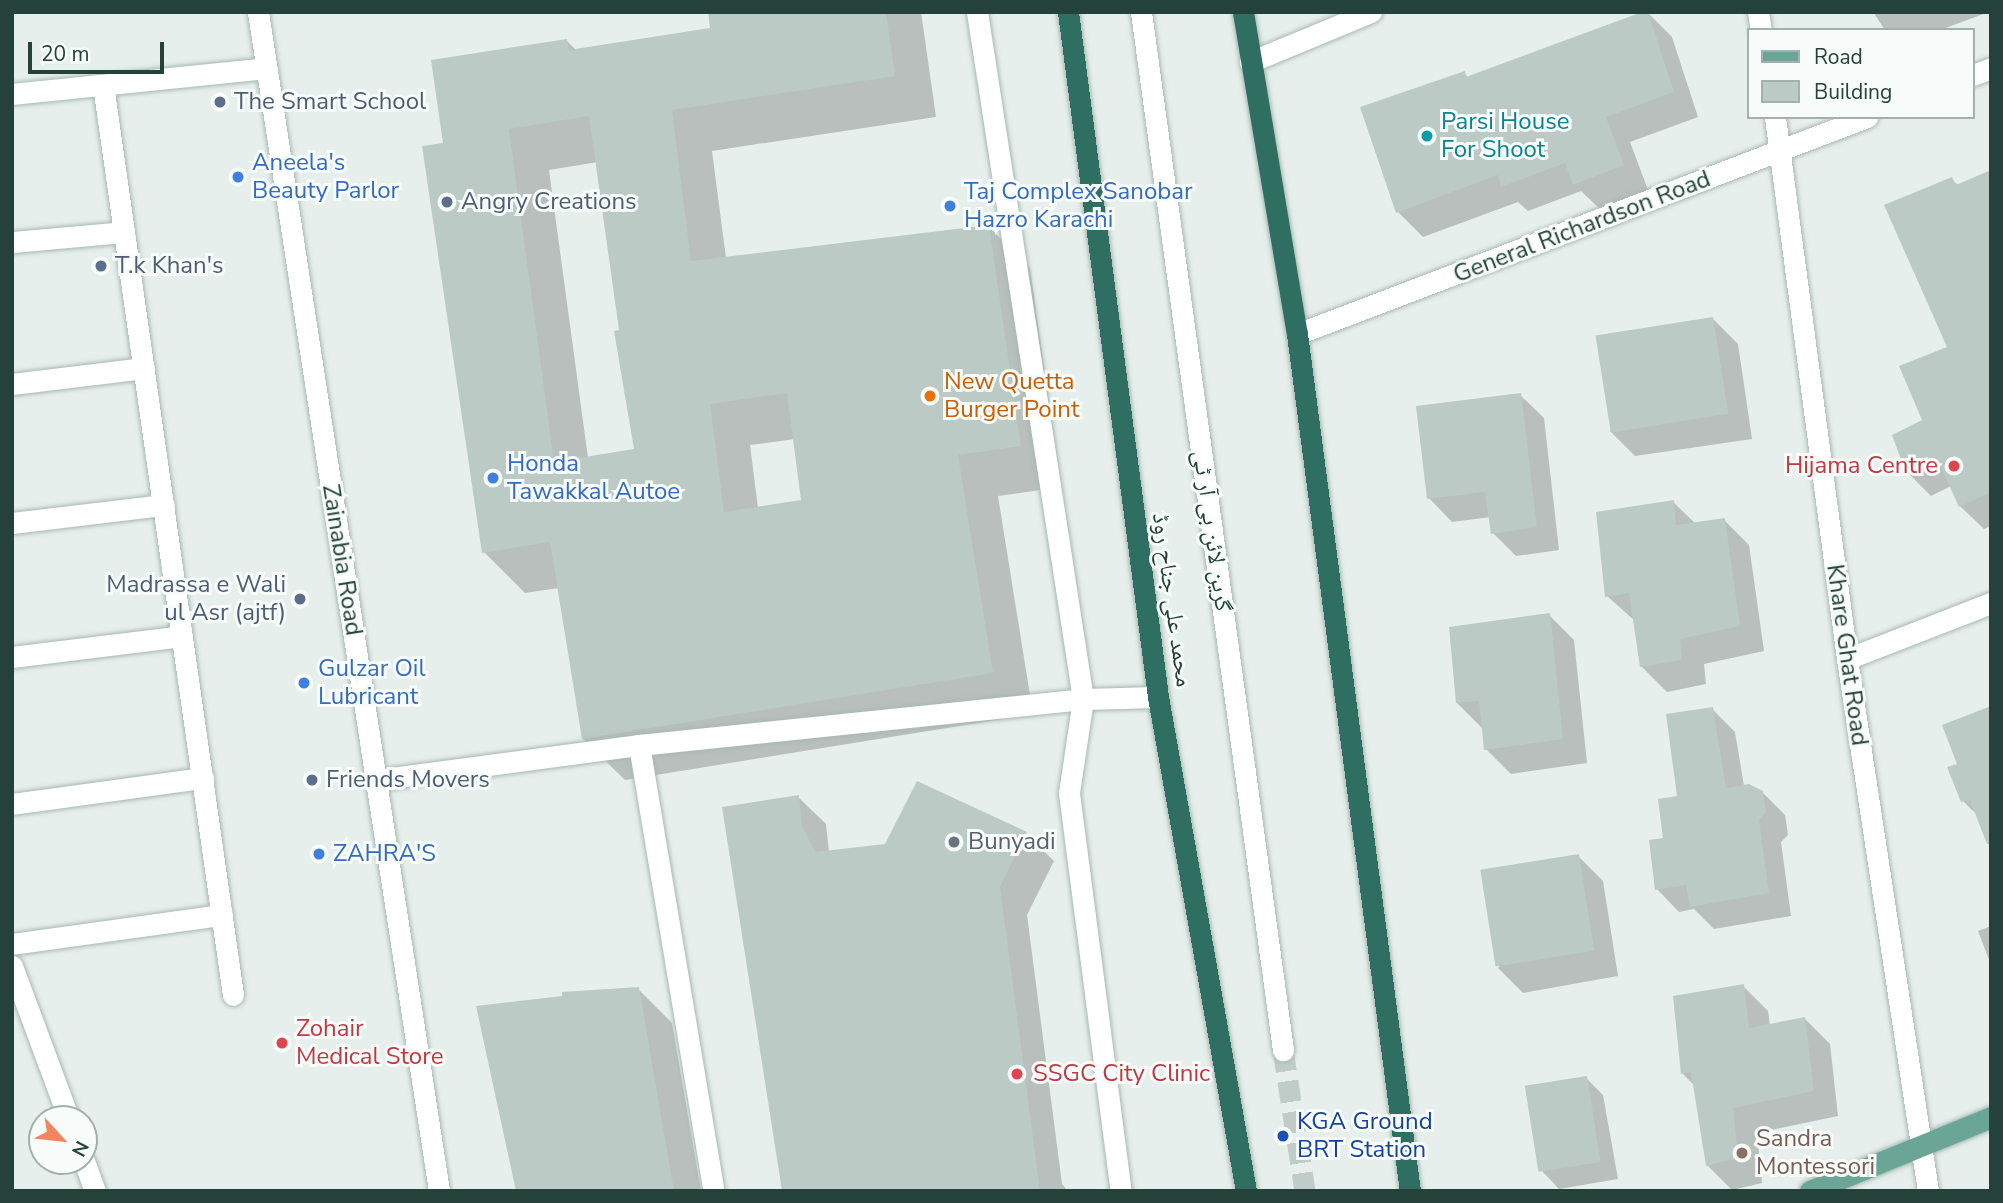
<!DOCTYPE html>
<meta charset="utf-8">
<style>
body{margin:0}
#map{position:relative;width:2003px;height:1203px;overflow:hidden;background:#e6efeb;font-family:"Nunito Sans","Noto Naskh Arabic",sans-serif}
div>[style]{position:absolute}
.shadow>*{inset:0;background:#0003}
.building>*{inset:0;background:#bbcac4;transform-origin:0 0}
.minor-tunnel>*{height:21px;margin-top:-10.5px;transform-origin:0;background:repeating-linear-gradient(90deg,#bfccc8 0 21px,transparent 0 31px)}
.roads{filter:drop-shadow(0 0 2px #a8b8b2) drop-shadow(0 0 2px #a8b8b2)}
.minor>*{height:21px;margin:-10.5px;padding:0 10.5px;transform-origin:10.5px;border-radius:10.5px;background:#fff}
.major>*{height:21px;margin:-10.5px;padding:0 10.5px;transform-origin:10.5px;border-radius:10.5px;background:#6aa596}
.highway>*{height:21px;margin:-10.5px;padding:0 10.5px;transform-origin:10.5px;border-radius:10.5px;background:#2f6f62}
.dots>*{width:19px;height:19px;translate:-50% -50%;box-sizing:border-box;border:4px solid #f7fbf9;border-radius:50%}
span{translate:-50% -50%;white-space:nowrap;text-align:center;line-height:1.15;-webkit-text-stroke:6px #f7fbf9;paint-order:stroke}
.service-label{font-size:24px;color:#4e5e75}
.left{translate:0 -50%;text-align:left}
.right{translate:-100% -50%;text-align:right}
.culture-label{font-size:24px;color:#0d838f}
.shop-label{font-size:24px;color:#366cbe}
.street-label{font-size:24px;color:#24423a}
.food-label{font-size:24px;color:#c56008}
.health-label{font-size:24px;color:#be3a42}
.worship-label{font-size:24px;color:#5b616d}
.transit-label{font-size:24px;color:#164399}
.education-label{font-size:24px;color:#785e54}
.frame{position:absolute;inset:0;border:14px solid #24423a;pointer-events:none}
.legend{position:absolute;left:1747px;top:28px;width:228px;height:91px;box-sizing:border-box;background:#f7fbf9;border:2px solid #a3b1ad;margin:0;padding:9px 12px;list-style:none;font-size:21px;color:#24423a}
.legend li{display:flex;align-items:center;gap:14px;height:35px}
.legend b{width:35px;border:2px solid #a3b1ad}
.north{position:absolute;left:28px;top:1105px;width:70px;height:70px;box-sizing:border-box;background:#f7fbf9;border:2px solid #a3b1ad;border-radius:50%;rotate:117deg;font-size:19px;font-weight:700;line-height:28px;text-align:center;color:#24423a}
.north::after{content:'';display:block;margin:auto;width:24px;height:32px;background:#f4845f;clip-path:polygon(50% 0,100% 100%,50% 72%,0 100%)}
.scale{position:absolute;left:28px;top:42px;width:136px;height:32px;box-sizing:border-box;border:4px solid #24423a;border-top:0;padding-left:9px;font-size:21px;line-height:24px;white-space:nowrap;color:#24423a;-webkit-text-stroke:5px #f7fbf9;paint-order:stroke}
</style>
<div id="map">
<div class="shadow">
<i style="clip-path:polygon(evenodd,710px 12px,921px 12px,936px 117px,712px 151px,726px 258px,988px 226px,1030px 268px,1061px 487px,998px 496px,1033px 714px,625px 780px,583px 739px,559px 588px,525px 593px,484px 552px,445px 144px,567px 41px,576px 50px,712px 30px,710px 12px,598px 162px,636px 450px,588px 458px,549px 170px,598px 162px,710px 12px,795px 439px,803px 501px,758px 508px,750px 445px,795px 439px)"></i>
<i style="clip-path:polygon(1647px 12px,1672px 37px,1698px 117px,1630px 142px,1648px 190px,1600px 209px,1581px 191px,1528px 211px,1518px 202px,1423px 237px,1398px 212px,1464px 73px,1469px 78px)"></i>
<i style="clip-path:polygon(1873px 12px,1989px 12px,1940px 30px,1885px 30px)"></i>
<i style="clip-path:polygon(1991px 172px,1991px 526px,1984px 529px,1960px 506px,1951px 486px,1931px 496px,1907px 472px,1894px 436px,1924px 421px,1949px 348px,1951px 179px,1959px 186px)"></i>
<i style="clip-path:polygon(1713px 319px,1738px 344px,1752px 439px,1635px 456px,1610px 431px)"></i>
<i style="clip-path:polygon(1520px 395px,1544px 418px,1559px 550px,1516px 556px,1493px 533px,1491px 517px,1452px 522px,1429px 498px)"></i>
<i style="clip-path:polygon(1673px 502px,1696px 524px,1724px 520px,1749px 545px,1764px 651px,1704px 664px,1706px 684px,1667px 692px,1642px 667px,1635px 621px,1607px 596px)"></i>
<i style="clip-path:polygon(1549px 615px,1574px 640px,1587px 763px,1511px 774px,1486px 749px,1482px 728px,1457px 703px)"></i>
<i style="clip-path:polygon(1712px 709px,1735px 732px,1744px 786px,1762px 792px,1785px 815px,1788px 835px,1781px 842px,1791px 916px,1714px 929px,1694px 909px,1679px 912px,1657px 889px,1665px 839px)"></i>
<i style="clip-path:polygon(1959px 765px,1988px 826px,1963px 801px)"></i>
<i style="clip-path:polygon(918px 784px,1026px 834px,1054px 861px,1027px 915px,1062px 1184px,1068px 1191px,784px 1191px,798px 797px,826px 824px,829px 852px,886px 845px)"></i>
<i style="clip-path:polygon(1578px 856px,1603px 881px,1618px 976px,1523px 993px,1498px 968px)"></i>
<i style="clip-path:polygon(1991px 926px,1991px 965px,1978px 931px)"></i>
<i style="clip-path:polygon(1743px 986px,1768px 1011px,1770px 1026px,1805px 1019px,1830px 1044px,1838px 1116px,1757px 1133px,1762px 1183px,1732px 1190px,1707px 1165px,1695px 1086px,1682px 1073px)"></i>
<i style="clip-path:polygon(638px 989px,672px 1023px,701px 1191px,517px 1191px)"></i>
<i style="clip-path:polygon(1586px 1078px,1603px 1095px,1618px 1179px,1559px 1189px,1542px 1171px)"></i>
</div>
<div class="building">
<i style="clip-path:polygon(evenodd,708px 12px,886px 12px,895px 76px,672px 110px,691px 261px,989px 225px,1021px 446px,958px 455px,993px 673px,582px 739px,550px 542px,482px 553px,422px 146px,443px 143px,431px 60px,567px 39px,569px 50px,710px 28px,708px 12px,589px 116px,619px 330px,614px 331px,634px 449px,554px 462px,509px 129px,589px 116px,708px 12px,787px 393px,801px 500px,724px 512px,710px 404px,787px 393px)"></i>
<i style="clip-path:polygon(1642px 12px,1648px 12px,1674px 92px,1606px 117px,1624px 165px,1573px 185px,1565px 163px,1501px 187px,1498px 175px,1396px 213px,1360px 107px,1465px 71px,1466px 77px)"></i>
<i style="clip-path:polygon(1991px 170px,1991px 492px,1959px 507px,1937px 458px,1906px 473px,1892px 435px,1922px 420px,1899px 366px,1947px 347px,1884px 205px,1952px 177px,1956px 185px)"></i>
<i style="left:1713px;top:317px;width:98px;height:119px;rotate:81deg"></i>
<i style="clip-path:polygon(1521px 393px,1537px 527px,1491px 534px,1485px 492px,1427px 499px,1416px 406px)"></i>
<i style="clip-path:polygon(1674px 500px,1676px 525px,1725px 518px,1740px 626px,1680px 639px,1682px 660px,1640px 667px,1629px 593px,1605px 597px,1596px 512px)"></i>
<i style="clip-path:polygon(1550px 613px,1563px 739px,1484px 750px,1479px 701px,1456px 703px,1449px 627px)"></i>
<i style="clip-path:polygon(1991px 706px,1991px 844px,1987px 844px,1970px 800px,1961px 802px,1947px 767px,1957px 764px,1942px 725px)"></i>
<i style="clip-path:polygon(1713px 707px,1726px 788px,1749px 784px,1763px 791px,1766px 812px,1759px 820px,1769px 893px,1690px 907px,1686px 885px,1655px 890px,1649px 840px,1663px 838px,1658px 799px,1677px 796px,1666px 714px)"></i>
<i style="clip-path:polygon(917px 781px,1027px 832px,1000px 887px,1040px 1191px,782px 1191px,722px 807px,799px 795px,802px 825px,815px 852px,885px 844px)"></i>
<i style="left:1579px;top:854px;width:98px;height:100px;rotate:81deg"></i>
<i style="clip-path:polygon(1744px 984px,1749px 1028px,1805px 1017px,1814px 1091px,1733px 1108px,1738px 1158px,1706px 1166px,1691px 1072px,1681px 1074px,1673px 996px)"></i>
<i style="clip-path:polygon(639px 987px,674px 1191px,516px 1191px,476px 1006px,562px 996px,562px 992px)"></i>
<i style="left:1587px;top:1076px;width:87px;height:63px;rotate:81deg"></i>
</div>
<div class="minor-tunnel">
<i style="left:1283px;top:1050px;width:143px;rotate:81.1deg"></i>
</div>
<div class="roads">
<div class="minor">
<i style="left:258px;top:12px;width:1193px;rotate:81.27deg"></i>
<i style="left:977px;top:12px;width:695px;rotate:81.23deg"></i>
<i style="left:1083px;top:699px;width:95px;rotate:98.5deg"></i>
<i style="left:1069px;top:793px;width:401px;rotate:82.6deg"></i>
<i style="left:1141px;top:12px;width:1048px;rotate:82.21deg"></i>
<i style="left:1758px;top:12px;width:18px;rotate:81deg"></i>
<i style="left:1250px;top:62px;width:131px;rotate:-22.5deg"></i>
<i style="left:1973px;top:75px;width:19px;rotate:-21deg"></i>
<i style="left:103px;top:85px;width:919px;rotate:81.87deg"></i>
<i style="left:12px;top:94px;width:255px;rotate:-5.8deg"></i>
<i style="left:1775px;top:117px;width:547px;rotate:82.43deg"></i>
<i style="left:1847px;top:659px;width:538px;rotate:81.34deg"></i>
<i style="left:12px;top:242px;width:112px;rotate:-5.1deg"></i>
<i style="left:1297px;top:334px;width:610px;rotate:-20.84deg"></i>
<i style="left:12px;top:384px;width:133px;rotate:-6.9deg"></i>
<i style="left:12px;top:523px;width:153px;rotate:-6.8deg"></i>
<i style="left:12px;top:657px;width:171px;rotate:-7deg"></i>
<i style="left:1847px;top:659px;width:155px;rotate:-21.3deg"></i>
<i style="left:639px;top:745px;width:452px;rotate:80.5deg"></i>
<i style="left:376px;top:780px;width:265px;rotate:-7.6deg"></i>
<i style="left:639px;top:745px;width:446px;rotate:-5.9deg"></i>
<i style="left:1083px;top:699px;width:75px;rotate:-1.5deg"></i>
<i style="left:12px;top:804px;width:193px;rotate:-7.8deg"></i>
<i style="left:12px;top:944px;width:212px;rotate:-7.9deg"></i>
<i style="left:12px;top:966px;width:163px;rotate:69.6deg"></i>
<i style="left:84px;top:1161px;width:32px;rotate:70deg"></i>
</div>
<div class="major">
<i style="left:1810px;top:1191px;width:196px;rotate:-22.2deg"></i>
</div>
<div class="highway">
<i style="left:1068px;top:12px;width:691px;rotate:82.51deg"></i>
<i style="left:1158px;top:697px;width:502px;rotate:79.9deg"></i>
<i style="left:1243px;top:12px;width:326px;rotate:80.5deg"></i>
<i style="left:1297px;top:334px;width:864px;rotate:82.49deg"></i>
</div>
</div>
<div class="dots">
<i style="left:220px;top:102px;background:#5c6f8a"></i>
<i style="left:1427px;top:136px;background:#0f9aa8"></i>
<i style="left:238px;top:177px;background:#3f7fe0"></i>
<i style="left:447px;top:202px;background:#5c6f8a"></i>
<i style="left:950px;top:206px;background:#3f7fe0"></i>
<i style="left:101px;top:266px;background:#5c6f8a"></i>
<i style="left:930px;top:396px;background:#e8710a"></i>
<i style="left:1954px;top:466px;background:#e0444e"></i>
<i style="left:493px;top:478px;background:#3f7fe0"></i>
<i style="left:300px;top:599px;background:#5c6f8a"></i>
<i style="left:304px;top:683px;background:#3f7fe0"></i>
<i style="left:312px;top:780px;background:#5c6f8a"></i>
<i style="left:954px;top:842px;background:#6b7280"></i>
<i style="left:319px;top:854px;background:#3f7fe0"></i>
<i style="left:282px;top:1043px;background:#e0444e"></i>
<i style="left:1017px;top:1074px;background:#e0444e"></i>
<i style="left:1283px;top:1136px;background:#1a4fb4"></i>
<i style="left:1742px;top:1153px;background:#8d6e63"></i>
</div>
<div class="service-label">
<span class="left" style="left:234px;top:102px">The Smart School</span>
<span class="left" style="left:461px;top:202px">Angry Creations</span>
<span class="left" style="left:115px;top:266px">T.k Khan's</span>
<span class="right" style="left:286px;top:599px">Madrassa e Wali<br>ul Asr (ajtf)</span>
<span class="left" style="left:326px;top:780px">Friends Movers</span>
</div>
<div class="culture-label">
<span class="left" style="left:1441px;top:136px">Parsi House<br>For Shoot</span>
</div>
<div class="shop-label">
<span class="left" style="left:252px;top:177px">Aneela's<br>Beauty Parlor</span>
<span class="left" style="left:964px;top:206px">Taj Complex Sanobar<br>Hazro Karachi</span>
<span class="left" style="left:507px;top:478px">Honda<br>Tawakkal Autoe</span>
<span class="left" style="left:318px;top:683px">Gulzar Oil<br>Lubricant</span>
<span class="left" style="left:333px;top:854px">ZAHRA'S</span>
</div>
<div class="street-label">
<span style="left:1582px;top:227px;rotate:-21deg">General Richardson Road</span>
<span style="left:1212px;top:531px;rotate:82deg">گرین لائن بی آر ٹی</span>
<span style="left:342px;top:560px;rotate:81deg">Zainabia Road</span>
<span style="left:1172px;top:600px;rotate:82deg">محمد علی جناح روڈ</span>
<span style="left:1847px;top:655px;rotate:82deg">Khare Ghat Road</span>
</div>
<div class="food-label">
<span class="left" style="left:944px;top:396px">New Quetta<br>Burger Point</span>
</div>
<div class="health-label">
<span class="right" style="left:1938px;top:466px">Hijama Centre</span>
<span class="left" style="left:296px;top:1043px">Zohair<br>Medical Store</span>
<span class="left" style="left:1033px;top:1074px">SSGC City Clinic</span>
</div>
<div class="worship-label">
<span class="left" style="left:968px;top:842px">Bunyadi</span>
</div>
<div class="transit-label">
<span class="left" style="left:1297px;top:1136px">KGA Ground<br>BRT Station</span>
</div>
<div class="education-label">
<span class="left" style="left:1756px;top:1153px">Sandra<br>Montessori</span>
</div>
<div class="frame"></div>
<ul class="legend">
<li><b style="height:9px;background:#6aa596"></b>Road</li>
<li><b style="height:19px;background:#bbcac4"></b>Building</li>
</ul>
<div class="north">N</div>
<div class="scale">20 m</div>
</div>
